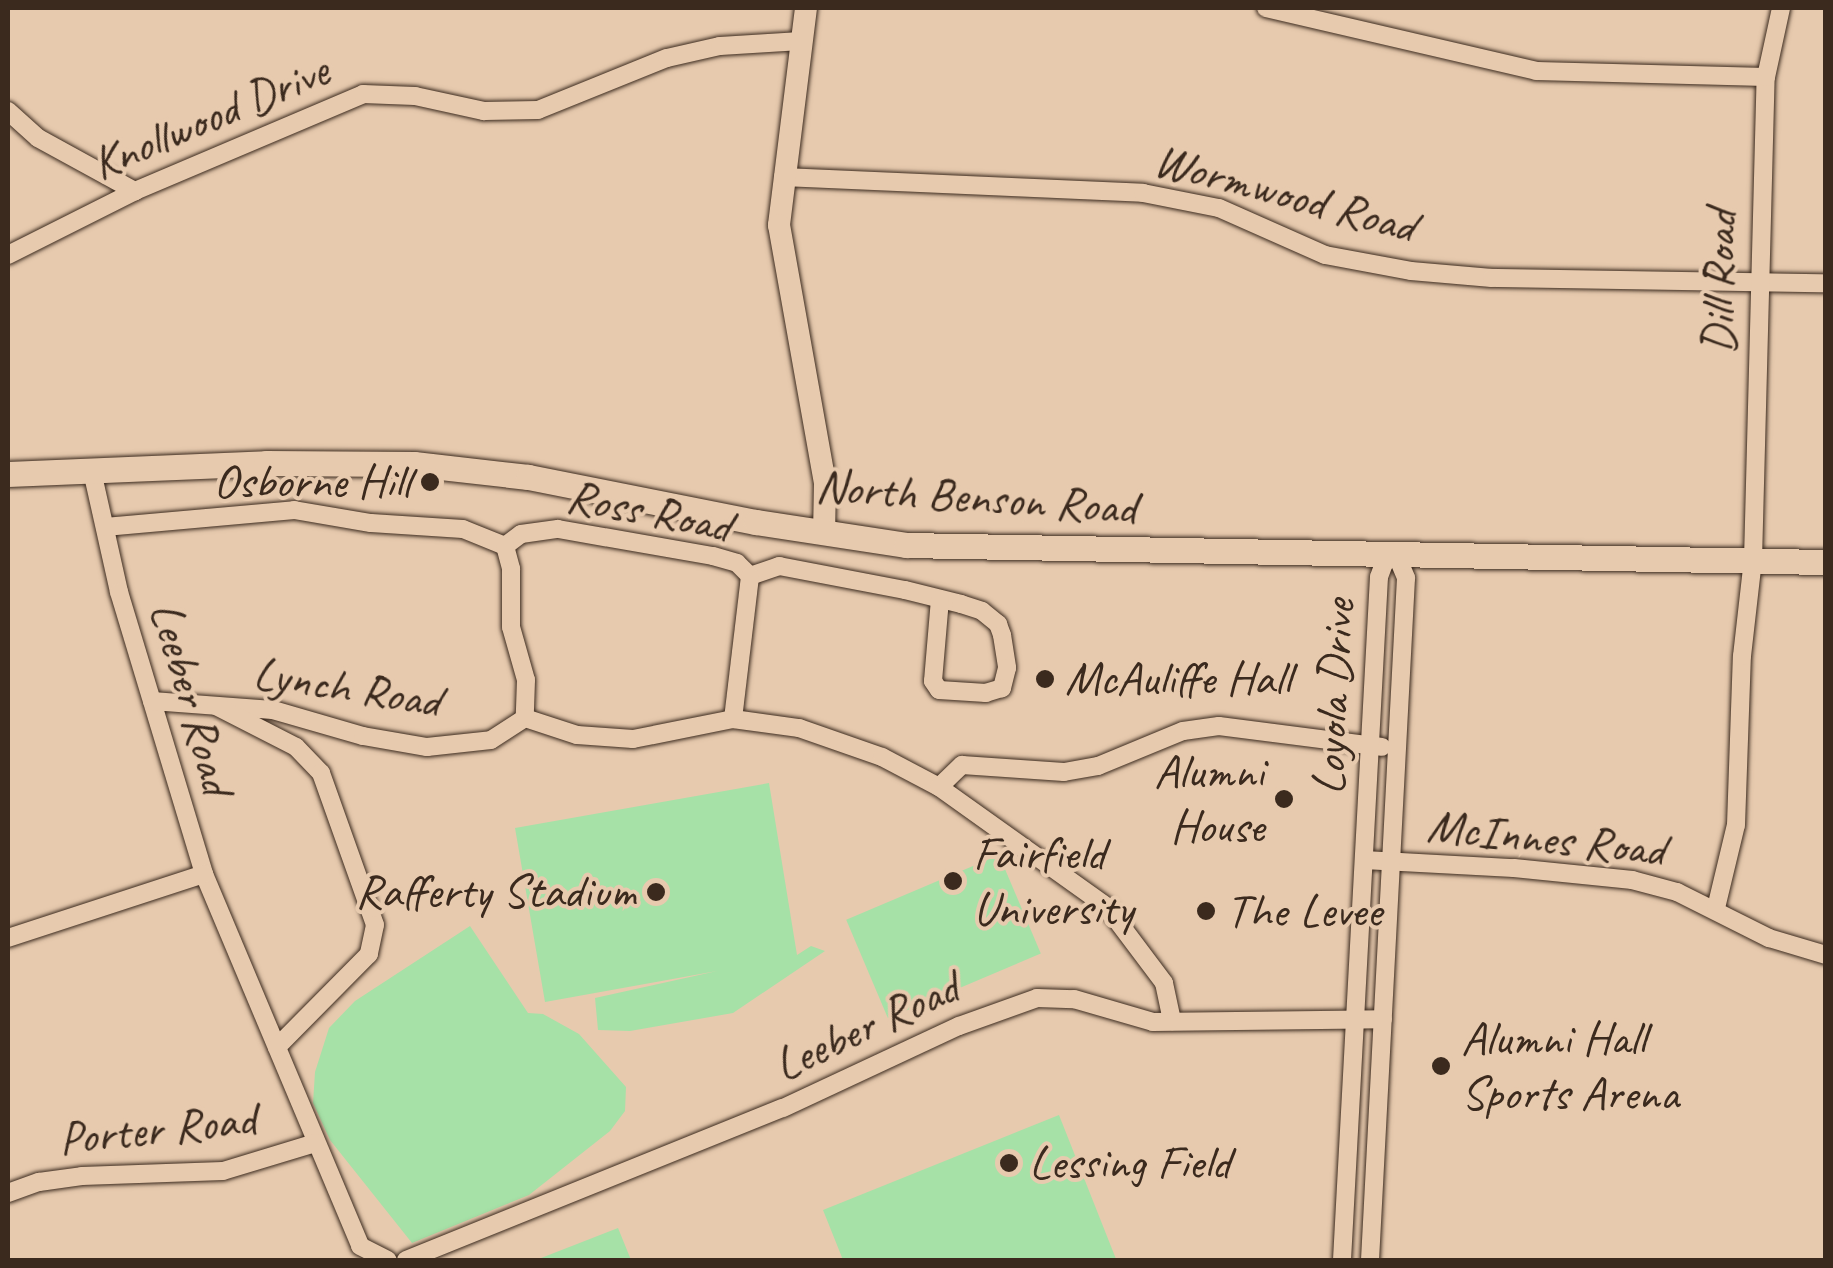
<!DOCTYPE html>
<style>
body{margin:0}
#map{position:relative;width:1833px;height:1268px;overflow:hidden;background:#e7caae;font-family:Caveat,sans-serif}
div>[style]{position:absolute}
.green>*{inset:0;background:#a6e1a7;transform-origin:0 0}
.roads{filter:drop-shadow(0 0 2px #3b2a1e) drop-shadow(0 0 2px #3b2a1e)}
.minor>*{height:18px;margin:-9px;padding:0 9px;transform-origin:9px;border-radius:9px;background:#e7caae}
.tertiary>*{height:22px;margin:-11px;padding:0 11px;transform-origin:11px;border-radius:11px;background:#e7caae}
.secondary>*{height:25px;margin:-12.5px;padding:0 12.5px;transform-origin:12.5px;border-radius:12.5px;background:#e7caae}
.dots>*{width:28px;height:28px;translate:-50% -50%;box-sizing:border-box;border:5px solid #e7caae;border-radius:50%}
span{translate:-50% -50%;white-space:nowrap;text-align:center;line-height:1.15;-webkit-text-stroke:8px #e7caae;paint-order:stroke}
.street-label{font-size:48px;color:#3b2a1e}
.poi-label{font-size:48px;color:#3b2a1e}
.right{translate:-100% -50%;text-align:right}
.left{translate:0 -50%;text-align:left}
.frame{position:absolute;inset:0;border:10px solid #3b2a1e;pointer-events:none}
</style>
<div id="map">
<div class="green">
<i style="clip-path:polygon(769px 783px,797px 955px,811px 946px,825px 951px,733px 1013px,630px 1031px,598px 1030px,595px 998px,717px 971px,545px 1002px,515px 828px)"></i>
<i style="left:999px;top:855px;width:107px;height:166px;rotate:67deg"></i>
<i style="clip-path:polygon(470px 926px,528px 1013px,543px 1014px,579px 1034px,626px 1087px,625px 1111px,610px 1131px,529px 1195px,412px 1243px,330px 1140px,313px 1103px,315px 1072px,329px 1028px,355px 1001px)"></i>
<i style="clip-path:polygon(1059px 1115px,1116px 1259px,843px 1260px,823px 1210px)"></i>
<i style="clip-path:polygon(618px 1228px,631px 1260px,536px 1260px)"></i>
</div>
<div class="roads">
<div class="minor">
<i style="left:1266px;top:8px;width:277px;rotate:13.1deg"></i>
<i style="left:1536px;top:71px;width:230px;rotate:1.5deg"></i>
<i style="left:8px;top:111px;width:40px;rotate:42deg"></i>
<i style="left:38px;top:138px;width:111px;rotate:28.7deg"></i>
<i style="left:783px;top:177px;width:360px;rotate:2.5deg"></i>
<i style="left:1143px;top:193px;width:77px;rotate:11.2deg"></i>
<i style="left:1219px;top:208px;width:116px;rotate:23.9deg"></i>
<i style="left:1325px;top:255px;width:87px;rotate:10.5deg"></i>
<i style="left:1411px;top:271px;width:81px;rotate:4.9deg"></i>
<i style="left:1492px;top:278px;width:334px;rotate:0.9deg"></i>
<i style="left:8px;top:255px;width:142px;rotate:-26.7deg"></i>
<i style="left:135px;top:191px;width:248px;rotate:-23deg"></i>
<i style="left:363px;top:94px;width:52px;rotate:2.2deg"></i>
<i style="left:415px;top:96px;width:71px;rotate:12.3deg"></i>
<i style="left:484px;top:111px;width:54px;rotate:-1.1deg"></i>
<i style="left:538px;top:110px;width:139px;rotate:-22deg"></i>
<i style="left:667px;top:58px;width:54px;rotate:-12.8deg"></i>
<i style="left:720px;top:46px;width:81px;rotate:-3.5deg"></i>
<i style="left:92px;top:471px;width:124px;rotate:77.4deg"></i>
<i style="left:119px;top:592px;width:295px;rotate:73.2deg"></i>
<i style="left:204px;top:874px;width:403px;rotate:67.2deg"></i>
<i style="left:360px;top:1246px;width:31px;rotate:27deg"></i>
<i style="left:105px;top:527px;width:190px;rotate:-5.1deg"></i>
<i style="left:294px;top:510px;width:78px;rotate:9.6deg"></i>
<i style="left:371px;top:523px;width:92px;rotate:3.7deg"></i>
<i style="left:463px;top:529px;width:45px;rotate:22deg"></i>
<i style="left:505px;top:546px;width:20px;rotate:-37deg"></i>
<i style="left:521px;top:534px;width:37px;rotate:-8deg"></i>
<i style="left:558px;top:529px;width:157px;rotate:9.9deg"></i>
<i style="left:713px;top:556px;width:25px;rotate:16deg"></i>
<i style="left:737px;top:563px;width:18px;rotate:45deg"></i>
<i style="left:505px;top:546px;width:24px;rotate:75deg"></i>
<i style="left:511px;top:569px;width:58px;rotate:90deg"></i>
<i style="left:511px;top:627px;width:55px;rotate:74.2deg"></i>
<i style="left:526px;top:680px;width:38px;rotate:92deg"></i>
<i style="left:750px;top:576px;width:31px;rotate:-19deg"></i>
<i style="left:779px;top:566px;width:128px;rotate:10.8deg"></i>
<i style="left:905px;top:590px;width:58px;rotate:14deg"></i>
<i style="left:961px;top:604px;width:22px;rotate:18deg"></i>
<i style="left:982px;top:611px;width:21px;rotate:39deg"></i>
<i style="left:998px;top:624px;width:12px;rotate:70deg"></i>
<i style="left:1002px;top:635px;width:33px;rotate:81deg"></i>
<i style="left:1007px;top:668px;width:21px;rotate:104deg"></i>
<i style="left:1002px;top:688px;width:17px;rotate:163deg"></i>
<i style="left:986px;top:693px;width:47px;rotate:-176.3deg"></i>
<i style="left:939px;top:690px;width:11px;rotate:-124deg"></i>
<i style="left:933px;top:681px;width:82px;rotate:-85.1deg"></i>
<i style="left:152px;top:701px;width:121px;rotate:4.3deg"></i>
<i style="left:273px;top:710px;width:94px;rotate:16.1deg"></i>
<i style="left:363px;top:736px;width:65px;rotate:9.8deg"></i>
<i style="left:427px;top:747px;width:64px;rotate:-6.2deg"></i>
<i style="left:491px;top:740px;width:40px;rotate:-32.9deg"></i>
<i style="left:216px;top:706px;width:90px;rotate:27.1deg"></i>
<i style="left:296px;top:747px;width:36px;rotate:46deg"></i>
<i style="left:321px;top:773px;width:161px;rotate:70.4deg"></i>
<i style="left:375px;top:925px;width:30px;rotate:102deg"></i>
<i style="left:369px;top:954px;width:131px;rotate:134.7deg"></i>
<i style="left:525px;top:718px;width:55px;rotate:18.1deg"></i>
<i style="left:577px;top:735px;width:56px;rotate:4.1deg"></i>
<i style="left:633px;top:739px;width:102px;rotate:-11.3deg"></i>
<i style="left:733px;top:719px;width:67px;rotate:7.8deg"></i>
<i style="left:799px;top:728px;width:88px;rotate:19.3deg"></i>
<i style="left:882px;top:757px;width:64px;rotate:27.8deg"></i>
<i style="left:939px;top:787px;width:206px;rotate:35.5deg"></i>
<i style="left:1107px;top:907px;width:95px;rotate:53.1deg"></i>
<i style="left:1164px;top:983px;width:39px;rotate:78deg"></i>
<i style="left:733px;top:719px;width:144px;rotate:-83.2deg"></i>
<i style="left:939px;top:787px;width:32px;rotate:-44deg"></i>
<i style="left:962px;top:765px;width:102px;rotate:3.9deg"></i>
<i style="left:1064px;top:772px;width:35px;rotate:-10deg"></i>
<i style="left:1098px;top:766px;width:92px;rotate:-22.4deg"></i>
<i style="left:1183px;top:731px;width:36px;rotate:-8deg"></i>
<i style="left:1219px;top:726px;width:164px;rotate:7.3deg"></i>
<i style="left:1364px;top:860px;width:150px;rotate:3.1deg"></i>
<i style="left:1514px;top:868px;width:119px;rotate:5.8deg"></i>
<i style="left:1632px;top:880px;width:47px;rotate:14.9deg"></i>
<i style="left:1677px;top:892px;width:103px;rotate:26.6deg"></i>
<i style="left:1769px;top:938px;width:59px;rotate:16.6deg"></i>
<i style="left:1716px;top:908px;width:85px;rotate:-76.5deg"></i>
<i style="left:1736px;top:825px;width:169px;rotate:-88deg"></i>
<i style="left:1742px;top:656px;width:97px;rotate:-83.5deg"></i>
<i style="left:1753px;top:560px;width:483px;rotate:-88.5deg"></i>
<i style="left:1766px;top:77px;width:71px;rotate:-77.7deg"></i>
<i style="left:8px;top:938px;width:206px;rotate:-18.1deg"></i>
<i style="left:8px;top:1193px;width:33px;rotate:-20deg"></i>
<i style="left:39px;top:1182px;width:43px;rotate:-7.9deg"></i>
<i style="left:82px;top:1176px;width:141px;rotate:-2deg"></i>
<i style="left:223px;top:1171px;width:96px;rotate:-16.9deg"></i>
<i style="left:406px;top:1260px;width:406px;rotate:-22deg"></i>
<i style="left:783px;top:1108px;width:194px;rotate:-25deg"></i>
<i style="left:959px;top:1026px;width:83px;rotate:-19.7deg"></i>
<i style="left:1037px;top:998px;width:37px;rotate:2deg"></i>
<i style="left:1074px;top:999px;width:82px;rotate:16.2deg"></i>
<i style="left:1153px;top:1022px;width:230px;rotate:-0.7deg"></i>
<i style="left:1342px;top:1260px;width:684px;rotate:-86.9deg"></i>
<i style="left:1379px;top:577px;width:15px;rotate:-70deg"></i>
<i style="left:1384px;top:563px;width:15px;rotate:-37deg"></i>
<i style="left:1396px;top:554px;width:26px;rotate:67deg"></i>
<i style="left:1406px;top:578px;width:683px;rotate:93.02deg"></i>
</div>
<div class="tertiary">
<i style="left:806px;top:8px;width:219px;rotate:97.1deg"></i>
<i style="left:779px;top:225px;width:262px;rotate:79.9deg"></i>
<i style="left:825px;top:483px;width:50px;rotate:91.1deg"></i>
</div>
<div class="secondary">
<i style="left:8px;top:474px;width:258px;rotate:-2.4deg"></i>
<i style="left:266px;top:463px;width:148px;rotate:0.4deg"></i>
<i style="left:414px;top:464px;width:115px;rotate:6.5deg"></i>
<i style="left:528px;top:477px;width:232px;rotate:11.2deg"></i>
<i style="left:756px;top:522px;width:152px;rotate:8.7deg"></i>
<i style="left:906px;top:545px;width:920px;rotate:1.06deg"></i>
</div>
</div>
<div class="dots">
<i style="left:430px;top:482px;background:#3b2a1e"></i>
<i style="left:1045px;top:679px;background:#3b2a1e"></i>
<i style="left:1284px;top:799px;background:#3b2a1e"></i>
<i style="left:953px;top:881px;background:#3b2a1e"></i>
<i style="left:656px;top:892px;background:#3b2a1e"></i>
<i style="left:1206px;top:911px;background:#3b2a1e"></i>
<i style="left:1441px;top:1066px;background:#3b2a1e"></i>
<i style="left:1009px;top:1163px;background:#3b2a1e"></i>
</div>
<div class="street-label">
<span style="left:210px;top:117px;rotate:-23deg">Knollwood Drive</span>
<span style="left:1285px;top:193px;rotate:15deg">Wormwood Road</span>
<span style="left:1719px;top:282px;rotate:-89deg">Dill Road</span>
<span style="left:976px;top:497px;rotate:4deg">North Benson Road</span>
<span style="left:649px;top:511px;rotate:11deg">Ross Road</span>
<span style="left:347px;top:687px;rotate:9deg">Lynch Road</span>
<span style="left:1333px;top:697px;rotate:-87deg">Loyola Drive</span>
<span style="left:192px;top:698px;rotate:74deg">Leeber Road</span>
<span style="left:1546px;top:838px;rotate:6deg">McInnes Road</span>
<span style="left:866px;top:1026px;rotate:-25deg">Leeber Road</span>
<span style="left:157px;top:1129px;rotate:-6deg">Porter Road</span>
</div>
<div class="poi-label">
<span class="right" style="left:410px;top:482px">Osborne Hill</span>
<span class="left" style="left:1065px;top:679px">McAuliffe Hall</span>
<span class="right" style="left:1264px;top:799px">Alumni<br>House</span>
<span class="left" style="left:973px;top:881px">Fairfield<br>University</span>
<span class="right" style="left:636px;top:892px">Rafferty Stadium</span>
<span class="left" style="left:1226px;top:911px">The Levee</span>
<span class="left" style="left:1461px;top:1066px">Alumni Hall<br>Sports Arena</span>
<span class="left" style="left:1029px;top:1163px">Lessing Field</span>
</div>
<div class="frame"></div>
</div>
